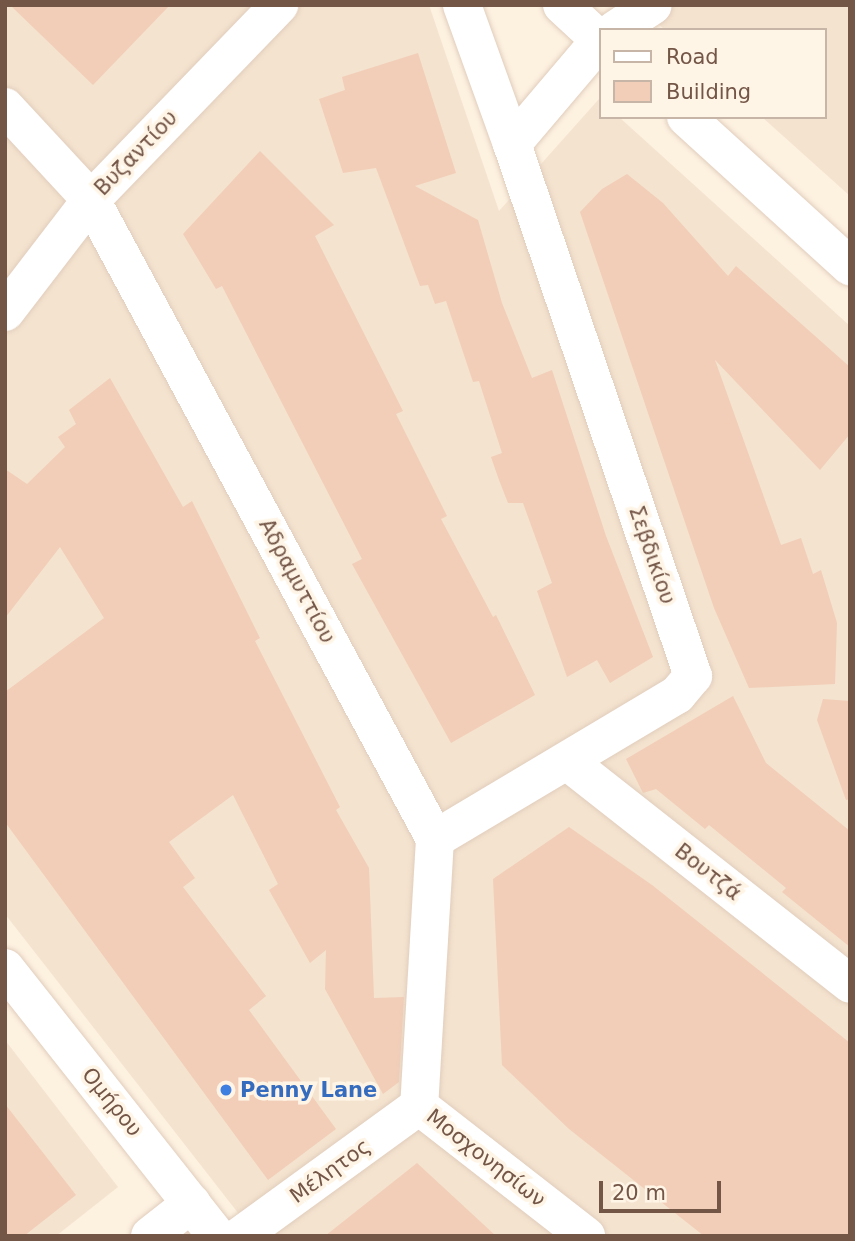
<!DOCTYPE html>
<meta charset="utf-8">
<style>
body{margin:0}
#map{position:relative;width:855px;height:1241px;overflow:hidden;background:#fdf1e0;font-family:"DejaVu Sans",sans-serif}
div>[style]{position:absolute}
.residential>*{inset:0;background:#f4e3cf}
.building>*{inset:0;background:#f2ceb8}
.roads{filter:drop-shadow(0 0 2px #e1cdbc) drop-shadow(0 0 2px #e1cdbc)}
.minor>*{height:38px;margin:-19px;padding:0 19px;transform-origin:19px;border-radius:19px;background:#fff}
.tertiary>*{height:38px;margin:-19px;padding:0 19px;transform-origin:19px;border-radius:19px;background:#fff}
.dots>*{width:19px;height:19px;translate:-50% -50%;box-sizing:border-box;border:4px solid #fff5e7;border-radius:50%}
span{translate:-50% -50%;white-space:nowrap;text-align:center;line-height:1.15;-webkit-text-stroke:7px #fff5e7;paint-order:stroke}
.street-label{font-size:21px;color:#745647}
.shop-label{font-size:21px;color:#366cbe;font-weight:700}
.left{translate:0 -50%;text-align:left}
.frame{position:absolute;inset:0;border:7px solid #745647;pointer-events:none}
.legend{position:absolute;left:599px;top:28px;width:228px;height:91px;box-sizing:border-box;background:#fff5e7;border:2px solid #c7b5a7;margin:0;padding:9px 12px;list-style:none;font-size:21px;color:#745647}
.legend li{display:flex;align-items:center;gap:14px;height:35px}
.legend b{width:35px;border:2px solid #c7b5a7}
.scale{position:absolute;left:599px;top:1181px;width:122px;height:32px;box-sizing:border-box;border:4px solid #745647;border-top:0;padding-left:9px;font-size:21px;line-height:24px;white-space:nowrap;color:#745647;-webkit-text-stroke:5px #fff5e7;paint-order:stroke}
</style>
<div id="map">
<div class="residential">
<i style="clip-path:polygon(5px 5px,429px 5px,499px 211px,599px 99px,601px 117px,619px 117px,850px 326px,850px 1236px,256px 1236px,5px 914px)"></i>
<i style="clip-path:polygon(638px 5px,850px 5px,850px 196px,762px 117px,825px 117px,825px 30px,665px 30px)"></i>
<i style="clip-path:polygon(5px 1040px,118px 1187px,56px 1236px,5px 1236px)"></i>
</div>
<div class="building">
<i style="clip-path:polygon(10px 5px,170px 5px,93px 85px)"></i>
<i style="clip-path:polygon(418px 53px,456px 173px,415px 186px,478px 220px,502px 303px,532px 378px,552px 370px,606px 536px,653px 657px,610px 683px,597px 660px,567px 677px,537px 591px,552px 583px,523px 503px,508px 503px,499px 480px,491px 457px,502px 453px,479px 381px,473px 382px,446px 301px,435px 304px,428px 285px,420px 286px,376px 168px,343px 173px,319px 99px,345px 90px,342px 77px)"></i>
<i style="clip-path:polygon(260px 151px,334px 225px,315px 236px,403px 411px,396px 414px,447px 516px,441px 519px,493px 617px,496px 615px,535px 695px,451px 743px,352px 564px,362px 559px,222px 286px,216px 289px,183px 234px)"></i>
<i style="clip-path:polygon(627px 174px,663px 203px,728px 276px,736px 266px,850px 367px,850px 434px,820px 470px,715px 360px,781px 545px,801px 538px,813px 574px,821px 570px,837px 623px,835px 684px,749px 688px,714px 608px,580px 212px,602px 189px)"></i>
<i style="clip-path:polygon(110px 378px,183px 507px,192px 501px,260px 638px,255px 641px,340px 807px,336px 810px,369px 868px,374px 998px,404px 997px,399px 1082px,383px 1094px,325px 989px,326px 950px,310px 963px,269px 890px,278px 884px,233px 795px,169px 842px,195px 878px,183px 887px,266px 996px,249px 1010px,336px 1129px,268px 1180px,5px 822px,5px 692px,104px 618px,60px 547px,5px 618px,5px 469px,27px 484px,65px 447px,58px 437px,76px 424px,69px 410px)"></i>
<i style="clip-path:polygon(733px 696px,766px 763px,850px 831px,850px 947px,782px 892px,786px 888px,709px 825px,705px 829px,656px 789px,643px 793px,626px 759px)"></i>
<i style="clip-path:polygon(823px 699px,850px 701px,850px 799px,846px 800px,817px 720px)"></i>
<i style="clip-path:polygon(569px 827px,652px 885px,850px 1043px,850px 1236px,704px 1236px,569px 1129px,502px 1065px,493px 879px)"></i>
<i style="clip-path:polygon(5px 1104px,76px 1195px,24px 1236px,5px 1236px)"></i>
<i style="clip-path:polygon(417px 1163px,496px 1236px,325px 1236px)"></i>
</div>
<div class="roads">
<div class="minor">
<i style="left:615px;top:30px;width:45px;rotate:-33.3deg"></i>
<i style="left:5px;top:107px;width:127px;rotate:47.2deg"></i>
<i style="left:91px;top:200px;width:726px;rotate:61.7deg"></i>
<i style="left:435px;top:839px;width:267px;rotate:93.4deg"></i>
<i style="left:512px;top:144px;width:138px;rotate:-49.7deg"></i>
<i style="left:5px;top:312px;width:141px;rotate:-52.5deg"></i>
<i style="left:91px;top:200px;width:271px;rotate:-46deg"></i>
<i style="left:567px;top:761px;width:360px;rotate:38.2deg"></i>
<i style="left:435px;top:839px;width:282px;rotate:-30.8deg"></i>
<i style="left:677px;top:695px;width:25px;rotate:-50deg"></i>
<i style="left:693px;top:676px;width:562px;rotate:-108.79deg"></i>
<i style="left:512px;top:144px;width:148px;rotate:-109.8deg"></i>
<i style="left:5px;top:968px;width:342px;rotate:51.7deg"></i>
<i style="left:419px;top:1106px;width:212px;rotate:37.9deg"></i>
<i style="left:150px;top:1236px;width:53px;rotate:-38.2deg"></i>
<i style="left:240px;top:1236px;width:221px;rotate:-36deg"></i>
</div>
<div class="tertiary">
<i style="left:562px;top:5px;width:53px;rotate:42.7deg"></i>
<i style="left:686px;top:117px;width:222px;rotate:42.3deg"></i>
</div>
</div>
<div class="dots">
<i style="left:226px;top:1090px;background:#3f7fe0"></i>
</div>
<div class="street-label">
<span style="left:136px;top:153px;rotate:-46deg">Βυζαντίου</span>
<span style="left:652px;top:555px;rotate:71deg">Σεβδικίου</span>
<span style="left:297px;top:581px;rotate:62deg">Αδραμυττίου</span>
<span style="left:708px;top:872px;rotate:38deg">Βουτζά</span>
<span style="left:112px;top:1102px;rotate:51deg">Ομήρου</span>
<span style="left:486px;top:1158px;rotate:38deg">Μοσχονησίων</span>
<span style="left:330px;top:1171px;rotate:-36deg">Μέλητος</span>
</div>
<div class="shop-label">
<span class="left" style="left:240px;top:1090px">Penny Lane</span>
</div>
<div class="frame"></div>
<ul class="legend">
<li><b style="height:9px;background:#fff"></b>Road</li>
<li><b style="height:19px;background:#f2ceb8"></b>Building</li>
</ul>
<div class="scale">20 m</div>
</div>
